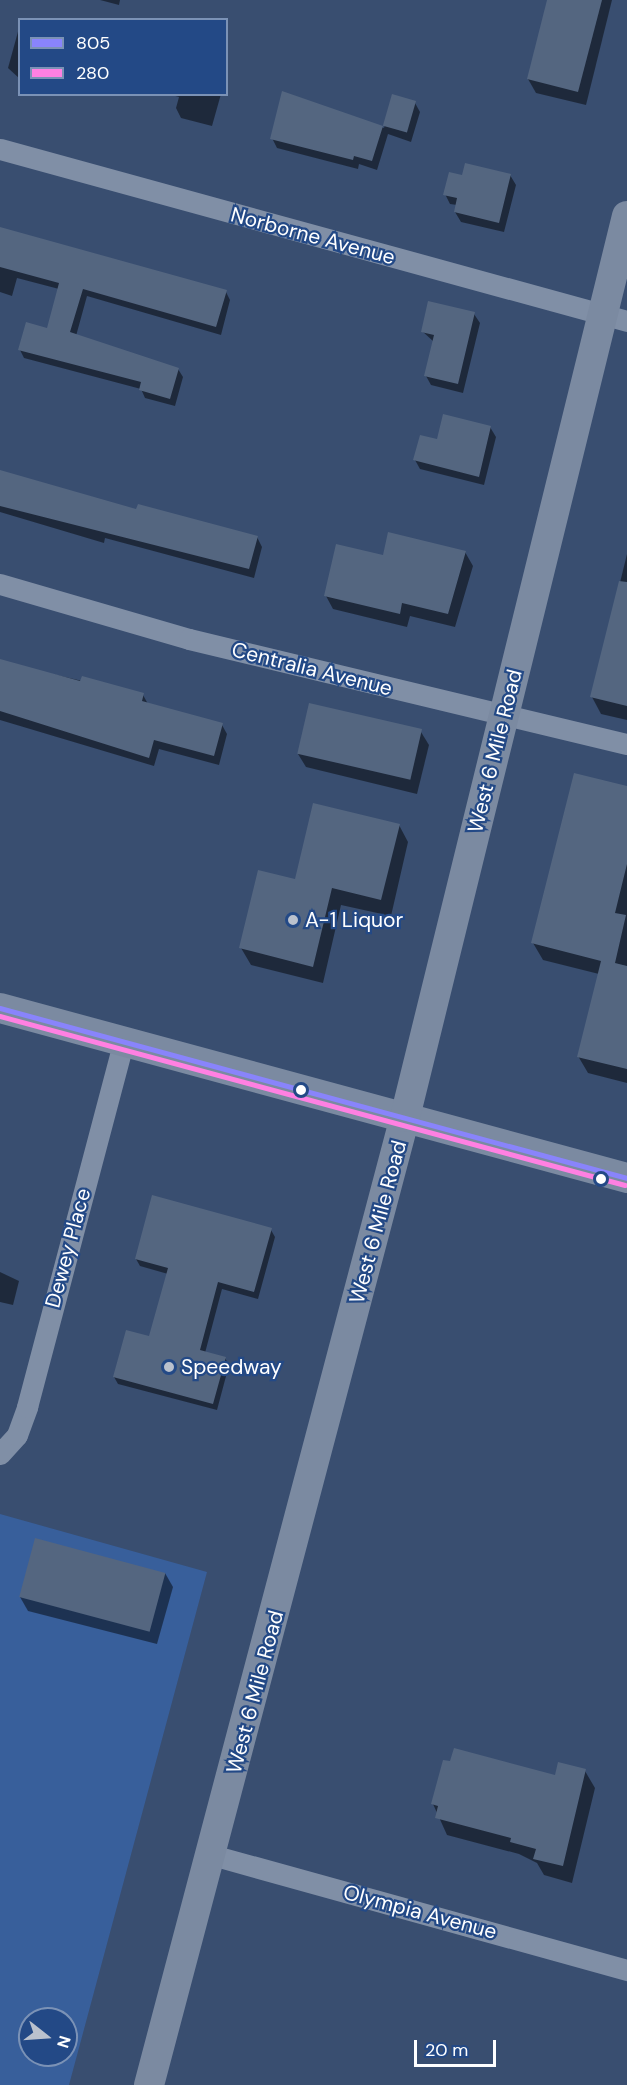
<!DOCTYPE html>
<style>
body{margin:0}
#map{position:relative;width:627px;height:2085px;overflow:hidden;background:#394e70;font-family:"DM Sans",sans-serif}
div>[style]{position:absolute}
.green>*{inset:0;background:#385f9b}
.shadow>*{inset:0;background:#0007}
.building>*{inset:0;background:#546680;transform-origin:0 0}
.street>*{height:21px;margin:-10.5px;padding:0 10.5px;transform-origin:10.5px;border-radius:10.5px;background:#808fa6}
.secondary>*{height:30px;margin:-15px;padding:0 15px;transform-origin:15px;border-radius:15px;background:#7b8aa1}
.bus-1>*{height:4.5px;margin:-2.25px;padding:0 2.25px;transform-origin:2.25px;border-radius:2.25px;background:#8984fb}
.bus-2>*{height:4.5px;margin:-2.25px;padding:0 2.25px;transform-origin:2.25px;border-radius:2.25px;background:#ff80e2}
.dots>*{width:16px;height:16px;translate:-50% -50%;box-sizing:border-box;border:3px solid #234986;border-radius:50%}
span{translate:-50% -50%;white-space:nowrap;text-align:center;line-height:1.15;-webkit-text-stroke:4.5px #234986;paint-order:stroke}
.street-label{font-size:21px;color:#fff}
.poi-label{font-size:21px;color:#fff}
.left{translate:0 -50%;text-align:left}
.legend{position:absolute;left:18px;top:18px;width:210px;height:78px;box-sizing:border-box;background:#234986;border:2px solid #7b92b6;margin:0;padding:8px 10px;list-style:none;font-size:18px;color:#fff}
.legend li{display:flex;align-items:center;gap:12px;height:30px}
.legend b{width:30px;border:2px solid #7b92b6}
.north{position:absolute;left:18px;top:2007px;width:60px;height:60px;box-sizing:border-box;background:#234986;border:2px solid #7b92b6;border-radius:50%;rotate:107deg;font-size:16px;font-weight:700;line-height:24px;text-align:center;color:#fff}
.north::after{content:'';display:block;margin:auto;width:21px;height:27px;background:#bac1cd;clip-path:polygon(50% 0,100% 100%,50% 72%,0 100%)}
.scale{position:absolute;left:414px;top:2040px;width:82px;height:27px;box-sizing:border-box;border:3px solid #fff;border-top:0;padding-left:8px;font-size:18px;line-height:21px;white-space:nowrap;color:#fff;-webkit-text-stroke:4px #234986;paint-order:stroke}
</style>
<div id="map">
<div class="green">
<i style="clip-path:polygon(evenodd,0 1514px,207px 1572px,69px 2085px,0 2085px,0 1514px,30px 2019px,66px 2019px,66px 2055px,30px 2055px,30px 2019px)"></i>
</div>
<div class="shadow">
<i style="clip-path:polygon(100px 0,120px 0,119px 5px)"></i>
<i style="clip-path:polygon(548px 0,612px 0,586px 105px,536px 93px,528px 79px)"></i>
<i style="clip-path:polygon(19px 28px,20px 29px,20px 79px,8px 68px)"></i>
<i style="clip-path:polygon(283px 93px,384px 128px,393px 96px,415px 103px,420px 112px,411px 142px,388px 134px,377px 170px,359px 164px,358px 169px,277px 148px,272px 138px)"></i>
<i style="clip-path:polygon(168px 94px,221px 94px,212px 126px,181px 118px,176px 108px,179px 97px)"></i>
<i style="clip-path:polygon(510px 175px,516px 185px,504px 232px,461px 222px,455px 212px,457px 205px,450px 204px,445px 194px,464px 176px)"></i>
<i style="clip-path:polygon(0 233px,226px 292px,230px 300px,221px 335px,87px 296px,76px 336px,178px 369px,183px 377px,175px 406px,145px 398px,141px 389px,24px 358px,20px 350px,48px 330px,59px 289px,17px 278px,12px 296px,0 292px)"></i>
<i style="clip-path:polygon(474px 314px,480px 323px,463px 393px,431px 385px,426px 376px,434px 342px,422px 331px)"></i>
<i style="clip-path:polygon(490px 427px,496px 437px,484px 485px,420px 469px,415px 460px,438px 441px)"></i>
<i style="clip-path:polygon(0 472px,137px 510px,257px 537px,262px 547px,254px 578px,105px 538px,104px 543px,0 512px)"></i>
<i style="clip-path:polygon(465px 552px,473px 566px,455px 627px,410px 616px,407px 627px,333px 609px,326px 596px,384px 557px)"></i>
<i style="clip-path:polygon(627px 554px,627px 720px,601px 714px,592px 697px)"></i>
<i style="clip-path:polygon(0 662px,143px 695px,148px 704px,222px 725px,227px 734px,219px 765px,159px 749px,154px 766px,0 720px)"></i>
<i style="clip-path:polygon(421px 732px,429px 745px,417px 794px,306px 767px,298px 754px)"></i>
<i style="clip-path:polygon(627px 787px,627px 1083px,588px 1073px,578px 1056px,599px 974px,543px 960px,533px 943px)"></i>
<i style="clip-path:polygon(399px 825px,408px 842px,391px 916px,341px 905px,323px 983px,251px 965px,241px 948px,296px 881px)"></i>
<i style="clip-path:polygon(271px 1230px,275px 1237px,258px 1299px,222px 1289px,205px 1353px,225px 1358px,229px 1365px,217px 1410px,118px 1384px,114px 1377px,150px 1338px,168px 1274px,140px 1266px,136px 1259px)"></i>
<i style="clip-path:polygon(0 1272px,19px 1281px,13px 1305px,0 1302px)"></i>
<i style="clip-path:polygon(165px 1573px,173px 1587px,157px 1644px,28px 1611px,20px 1597px)"></i>
<i style="clip-path:polygon(585px 1771px,595px 1788px,572px 1883px,544px 1875px,537px 1863px,519px 1854px,447px 1835px,433px 1804px)"></i>
</div>
<div class="building">
<i style="clip-path:polygon(547px 0,602px 0,578px 92px,527px 79px)"></i>
<i style="clip-path:polygon(282px 91px,383px 126px,372px 161px,354px 156px,353px 160px,270px 139px)"></i>
<i style="left:392px;top:94px;width:25px;height:33px;rotate:16deg"></i>
<i style="clip-path:polygon(465px 163px,511px 174px,499px 223px,454px 212px,457px 198px,443px 195px,449px 172px,462px 175px)"></i>
<i style="clip-path:polygon(0 227px,227px 290px,216px 327px,83px 289px,70px 332px,179px 368px,170px 399px,139px 390px,141px 382px,18px 350px,26px 322px,47px 328px,59px 283px,0 267px)"></i>
<i style="clip-path:polygon(428px 301px,475px 312px,458px 384px,424px 376px,434px 335px,421px 332px)"></i>
<i style="clip-path:polygon(443px 414px,491px 426px,479px 477px,413px 460px,420px 435px,437px 439px)"></i>
<i style="clip-path:polygon(0 470px,136px 509px,138px 504px,258px 536px,249px 569px,0 506px)"></i>
<i style="clip-path:polygon(388px 532px,466px 551px,448px 614px,402px 603px,400px 614px,324px 596px,336px 544px,383px 555px)"></i>
<i style="clip-path:polygon(619px 581px,627px 582px,627px 706px,590px 697px)"></i>
<i style="clip-path:polygon(0 659px,80px 681px,82px 676px,144px 693px,142px 701px,223px 723px,214px 756px,154px 740px,149px 758px,0 711px)"></i>
<i style="left:309px;top:703px;width:116px;height:52px;rotate:13deg"></i>
<i style="clip-path:polygon(574px 773px,627px 786px,627px 864px,615px 913px,626px 915px,615px 963px,627px 966px,627px 1069px,577px 1057px,601px 961px,531px 943px)"></i>
<i style="clip-path:polygon(313px 803px,400px 824px,381px 900px,332px 888px,313px 967px,239px 948px,258px 870px,295px 879px)"></i>
<i style="clip-path:polygon(152px 1195px,272px 1228px,254px 1292px,218px 1282px,200px 1350px,226px 1357px,213px 1404px,113px 1377px,126px 1330px,149px 1336px,168px 1268px,135px 1259px)"></i>
<i style="left:35px;top:1538px;width:135px;height:61px;rotate:15deg"></i>
<i style="clip-path:polygon(454px 1748px,555px 1775px,558px 1762px,586px 1769px,563px 1866px,533px 1859px,536px 1849px,510px 1842px,511px 1838px,435px 1818px,438px 1806px,431px 1804px,443px 1760px,450px 1761px)"></i>
</div>
<div class="street">
<i style="left:0;top:149px;width:650px;rotate:15.34deg"></i>
<i style="left:0;top:584px;width:197px;rotate:16.2deg"></i>
<i style="left:189px;top:639px;width:450px;rotate:13.5deg"></i>
<i style="left:0;top:1454px;width:25px;rotate:-48deg"></i>
<i style="left:17px;top:1435px;width:30px;rotate:-70deg"></i>
<i style="left:27px;top:1407px;width:379px;rotate:-75.2deg"></i>
<i style="left:212px;top:1855px;width:431px;rotate:15.5deg"></i>
</div>
<div class="secondary">
<i style="left:0;top:1008px;width:650px;rotate:15.17deg"></i>
<i style="left:149px;top:2085px;width:1001px;rotate:-75.19deg"></i>
<i style="left:405px;top:1117px;width:928px;rotate:-76.16deg"></i>
</div>
<div class="bus-1">
<i style="left:0;top:1008px;width:650px;rotate:15.17deg"></i>
</div>
<div class="bus-2">
<i style="left:0;top:1016px;width:647px;rotate:15.13deg"></i>
</div>
<div class="dots">
<i style="left:293px;top:920px;background:#bac1cd"></i>
<i style="left:301px;top:1090px;background:#fff"></i>
<i style="left:601px;top:1179px;background:#fff"></i>
<i style="left:169px;top:1367px;background:#bac1cd"></i>
</div>
<div class="street-label">
<span style="left:313px;top:236px;rotate:15deg">Norborne Avenue</span>
<span style="left:312px;top:669px;rotate:14deg">Centralia Avenue</span>
<span style="left:495px;top:751px;rotate:-76deg">West 6 Mile Road</span>
<span style="left:378px;top:1222px;rotate:-75deg">West 6 Mile Road</span>
<span style="left:68px;top:1248px;rotate:-75deg">Dewey Place</span>
<span style="left:255px;top:1692px;rotate:-75deg">West 6 Mile Road</span>
<span style="left:420px;top:1912px;rotate:15deg">Olympia Avenue</span>
</div>
<div class="poi-label">
<span class="left" style="left:305px;top:920px">A-1 Liquor</span>
<span class="left" style="left:181px;top:1367px">Speedway</span>
</div>
<ul class="legend">
<li><b style="height:8px;background:#8984fb"></b>805</li>
<li><b style="height:8px;background:#ff80e2"></b>280</li>
</ul>
<div class="north">N</div>
<div class="scale">20 m</div>
</div>
